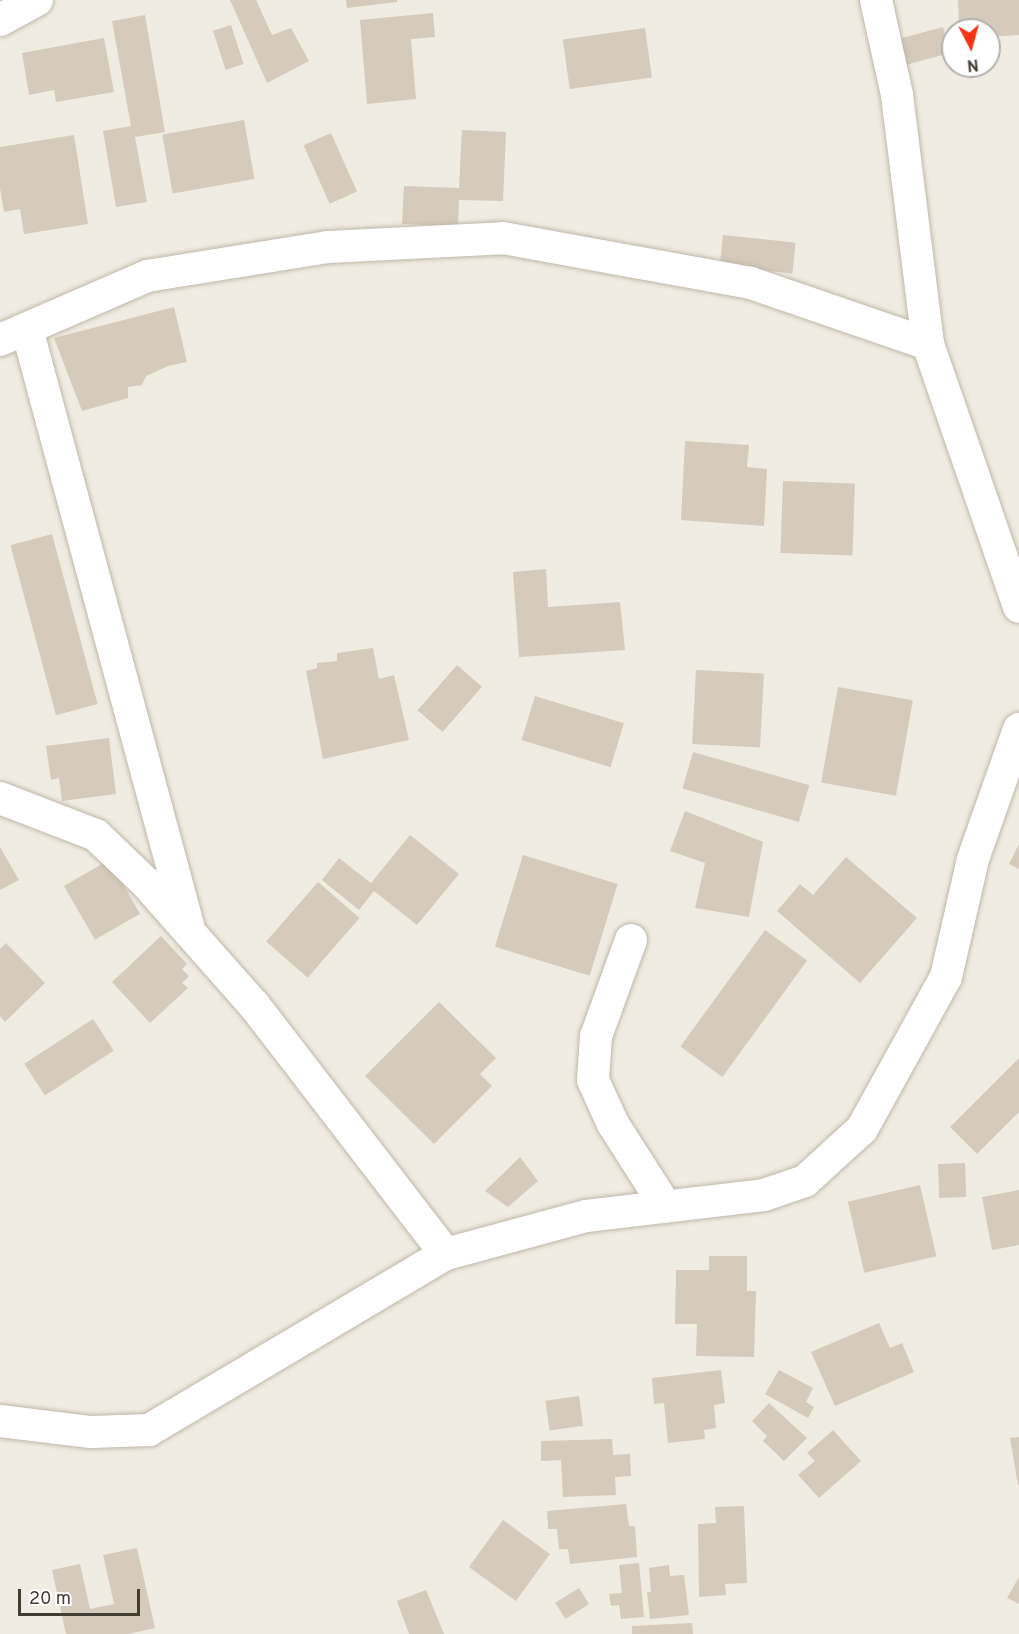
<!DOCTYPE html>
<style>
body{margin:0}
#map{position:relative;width:1019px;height:1634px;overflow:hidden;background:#f1ece2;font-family:Overpass,sans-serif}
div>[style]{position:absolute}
.building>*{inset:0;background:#d5cabb;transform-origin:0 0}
.roads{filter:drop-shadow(0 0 2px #bfb7a8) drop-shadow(0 0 2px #bfb7a8)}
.minor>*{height:32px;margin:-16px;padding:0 16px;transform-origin:16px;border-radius:16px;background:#fff}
span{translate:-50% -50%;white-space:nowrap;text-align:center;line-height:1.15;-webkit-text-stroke:4.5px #fff;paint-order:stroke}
.north{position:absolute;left:941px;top:18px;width:60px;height:60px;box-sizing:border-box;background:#fff;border:2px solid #b3b1ad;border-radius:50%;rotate:174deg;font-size:16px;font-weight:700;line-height:24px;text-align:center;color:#423c33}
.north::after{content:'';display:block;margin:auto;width:21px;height:27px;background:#f63314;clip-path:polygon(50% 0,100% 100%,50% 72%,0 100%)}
.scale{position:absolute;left:18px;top:1589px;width:122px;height:27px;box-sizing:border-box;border:3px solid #423c33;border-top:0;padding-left:8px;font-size:18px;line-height:21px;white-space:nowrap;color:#423c33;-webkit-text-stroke:4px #fff;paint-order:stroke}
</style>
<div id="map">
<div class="building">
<i style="clip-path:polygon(230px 0,256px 0,272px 35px,291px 28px,309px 61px,267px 83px)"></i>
<i style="clip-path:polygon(346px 0,397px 0,397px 2px,347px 8px)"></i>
<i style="clip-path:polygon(958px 0,1019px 0,1019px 35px,989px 37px,989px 30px,959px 30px)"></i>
<i style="clip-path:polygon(433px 13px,435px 37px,411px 39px,416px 99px,367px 104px,360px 20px)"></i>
<i style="clip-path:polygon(145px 15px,165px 132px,135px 137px,147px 202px,116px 207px,103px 131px,131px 126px,112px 21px)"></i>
<i style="left:231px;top:25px;width:41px;height:19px;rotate:72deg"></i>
<i style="left:943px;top:27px;width:27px;height:48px;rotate:75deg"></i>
<i style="left:645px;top:28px;width:50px;height:83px;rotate:82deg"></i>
<i style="clip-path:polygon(104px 38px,114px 92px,56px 102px,54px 90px,29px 95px,22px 53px)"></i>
<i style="left:244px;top:120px;width:60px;height:83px;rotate:80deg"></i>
<i style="clip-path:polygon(462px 130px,506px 132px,503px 201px,459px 200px,458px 226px,402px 224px,404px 186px,459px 188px)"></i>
<i style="left:331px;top:133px;width:64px;height:30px;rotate:66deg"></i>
<i style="clip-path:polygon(74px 135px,88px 224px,24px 234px,20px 209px,4px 212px,0 188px,0 147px)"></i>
<i style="left:723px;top:235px;width:73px;height:31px;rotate:6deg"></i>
<i style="clip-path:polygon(174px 307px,187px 362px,168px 366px,146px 376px,142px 385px,128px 387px,128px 398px,82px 411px,54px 338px)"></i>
<i style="clip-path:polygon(685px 441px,749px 445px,747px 467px,767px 469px,764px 526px,681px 520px)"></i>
<i style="left:783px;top:481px;width:72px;height:72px;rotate:2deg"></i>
<i style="left:52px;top:534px;width:176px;height:43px;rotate:75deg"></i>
<i style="clip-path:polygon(546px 569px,548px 607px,620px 602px,625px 650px,519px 657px,513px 572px)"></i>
<i style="clip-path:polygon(373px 648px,379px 679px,394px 675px,409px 740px,323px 759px,306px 671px,317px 668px,317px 663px,337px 661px,337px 653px)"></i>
<i style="left:457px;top:665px;width:33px;height:60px;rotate:41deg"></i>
<i style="left:696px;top:670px;width:68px;height:74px;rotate:3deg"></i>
<i style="left:838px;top:687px;width:76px;height:97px;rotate:10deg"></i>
<i style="left:535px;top:696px;width:93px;height:46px;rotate:17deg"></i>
<i style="clip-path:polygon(109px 738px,116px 794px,62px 801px,59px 778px,51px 780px,46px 746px)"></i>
<i style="left:693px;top:752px;width:121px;height:38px;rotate:16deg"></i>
<i style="clip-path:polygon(685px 811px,763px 842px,749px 917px,695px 908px,705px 863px,670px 851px)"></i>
<i style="clip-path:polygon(410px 835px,459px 874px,417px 925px,374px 891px,359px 910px,322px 880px,339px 858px,371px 883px)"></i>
<i style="clip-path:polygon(1019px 844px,1019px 869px,1009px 864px)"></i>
<i style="clip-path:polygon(0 847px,19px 880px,0 890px)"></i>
<i style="left:523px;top:855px;width:99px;height:96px;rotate:17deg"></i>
<i style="clip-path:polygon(846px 857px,917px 918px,860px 983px,777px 911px,800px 884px,813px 895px)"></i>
<i style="left:109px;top:860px;width:62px;height:52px;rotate:60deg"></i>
<i style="left:318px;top:882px;width:55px;height:79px;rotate:41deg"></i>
<i style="left:765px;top:930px;width:52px;height:144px;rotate:36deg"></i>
<i style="clip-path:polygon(161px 936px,187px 964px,182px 969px,189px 976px,182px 983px,188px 988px,150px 1023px,112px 982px)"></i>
<i style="clip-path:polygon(6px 943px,45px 983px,5px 1022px,0 1016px,0 949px)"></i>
<i style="clip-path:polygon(439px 1002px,496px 1058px,480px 1074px,492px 1086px,434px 1144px,365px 1076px)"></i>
<i style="left:93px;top:1019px;width:38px;height:82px;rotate:57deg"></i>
<i style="clip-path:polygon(1019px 1058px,1019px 1112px,977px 1154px,950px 1127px)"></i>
<i style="clip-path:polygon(520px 1157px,538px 1181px,508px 1207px,485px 1191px)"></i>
<i style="left:965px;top:1163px;width:34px;height:27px;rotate:88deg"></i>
<i style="left:920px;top:1185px;width:73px;height:74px;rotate:77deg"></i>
<i style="clip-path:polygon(1019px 1190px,1019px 1245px,992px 1250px,982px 1197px)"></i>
<i style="clip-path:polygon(709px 1256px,747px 1256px,747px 1291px,756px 1291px,754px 1357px,696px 1356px,697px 1324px,675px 1324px,676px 1270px,709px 1270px)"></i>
<i style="clip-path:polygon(879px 1323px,890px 1348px,902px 1343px,914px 1372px,835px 1406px,811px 1352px)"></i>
<i style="clip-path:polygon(721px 1370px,725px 1403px,714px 1405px,716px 1428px,704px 1430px,705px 1439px,668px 1443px,664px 1403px,654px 1404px,652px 1378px)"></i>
<i style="clip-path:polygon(779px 1370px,813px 1388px,806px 1402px,814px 1407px,808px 1418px,765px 1394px)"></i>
<i style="left:579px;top:1396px;width:30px;height:34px;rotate:82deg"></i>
<i style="clip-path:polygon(769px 1403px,807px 1438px,784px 1461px,763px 1441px,767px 1436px,752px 1421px)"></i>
<i style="clip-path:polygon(833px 1430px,861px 1461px,819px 1498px,798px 1475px,815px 1461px,807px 1453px)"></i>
<i style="clip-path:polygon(1019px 1437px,1019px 1485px,1018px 1485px,1010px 1438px)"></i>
<i style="clip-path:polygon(612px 1439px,613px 1455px,630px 1454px,631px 1476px,615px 1477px,616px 1495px,563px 1497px,561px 1460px,541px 1461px,541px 1441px)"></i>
<i style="clip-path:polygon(626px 1504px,629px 1526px,635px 1526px,637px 1557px,570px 1564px,568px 1549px,559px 1549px,557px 1529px,548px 1529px,547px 1511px)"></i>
<i style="clip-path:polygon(744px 1506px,747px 1583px,725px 1584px,726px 1595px,699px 1597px,698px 1524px,716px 1523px,715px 1507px)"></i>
<i style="left:503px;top:1520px;width:58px;height:58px;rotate:36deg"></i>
<i style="clip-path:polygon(137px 1548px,155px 1628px,128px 1634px,66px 1634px,52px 1570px,80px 1564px,90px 1609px,114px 1604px,103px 1555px)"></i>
<i style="clip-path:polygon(639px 1563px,644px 1617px,621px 1619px,619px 1605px,611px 1606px,609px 1594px,622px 1593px,619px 1565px)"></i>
<i style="clip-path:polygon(669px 1565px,670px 1576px,684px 1575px,689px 1615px,650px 1619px,647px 1592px,651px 1592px,649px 1568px)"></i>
<i style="clip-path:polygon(1019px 1577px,1019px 1604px,1007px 1598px)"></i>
<i style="left:579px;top:1588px;width:19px;height:28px;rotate:58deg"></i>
<i style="clip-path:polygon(426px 1590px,444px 1634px,409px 1634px,397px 1601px)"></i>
<i style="clip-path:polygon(692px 1623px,693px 1634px,632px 1634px,632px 1626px)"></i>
</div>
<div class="roads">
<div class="minor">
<i style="left:876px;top:0;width:97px;rotate:77.5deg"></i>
<i style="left:897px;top:95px;width:251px;rotate:82.9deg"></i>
<i style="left:928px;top:344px;width:278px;rotate:70.9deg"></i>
<i style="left:0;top:20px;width:42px;rotate:-28.4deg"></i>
<i style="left:27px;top:329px;width:617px;rotate:74.88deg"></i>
<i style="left:0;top:340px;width:160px;rotate:-23.5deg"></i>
<i style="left:147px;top:276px;width:183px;rotate:-9.1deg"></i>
<i style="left:328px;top:247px;width:175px;rotate:-2.9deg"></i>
<i style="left:503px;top:238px;width:252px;rotate:10.3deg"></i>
<i style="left:751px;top:283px;width:187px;rotate:19deg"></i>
<i style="left:0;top:798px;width:103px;rotate:21.1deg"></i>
<i style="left:96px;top:835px;width:69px;rotate:43.8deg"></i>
<i style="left:146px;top:883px;width:163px;rotate:48.5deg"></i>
<i style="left:254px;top:1005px;width:314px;rotate:52.4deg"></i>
<i style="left:631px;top:940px;width:102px;rotate:110deg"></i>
<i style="left:596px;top:1036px;width:44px;rotate:93.9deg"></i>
<i style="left:593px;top:1080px;width:48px;rotate:65.6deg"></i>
<i style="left:613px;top:1124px;width:98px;rotate:57.4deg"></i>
<i style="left:0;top:1421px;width:92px;rotate:6.9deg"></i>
<i style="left:91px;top:1432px;width:58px;rotate:-2deg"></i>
<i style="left:149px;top:1430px;width:345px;rotate:-30.7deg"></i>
<i style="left:446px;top:1254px;width:145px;rotate:-15.2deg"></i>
<i style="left:586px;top:1216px;width:179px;rotate:-6.7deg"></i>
<i style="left:764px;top:1195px;width:43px;rotate:-18.9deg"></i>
<i style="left:805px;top:1181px;width:77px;rotate:-42.4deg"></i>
<i style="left:862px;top:1129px;width:174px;rotate:-61.1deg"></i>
<i style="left:946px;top:977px;width:121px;rotate:-77.1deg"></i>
<i style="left:973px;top:859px;width:138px;rotate:-70.5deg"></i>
</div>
</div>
<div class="north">N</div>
<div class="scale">20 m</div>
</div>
